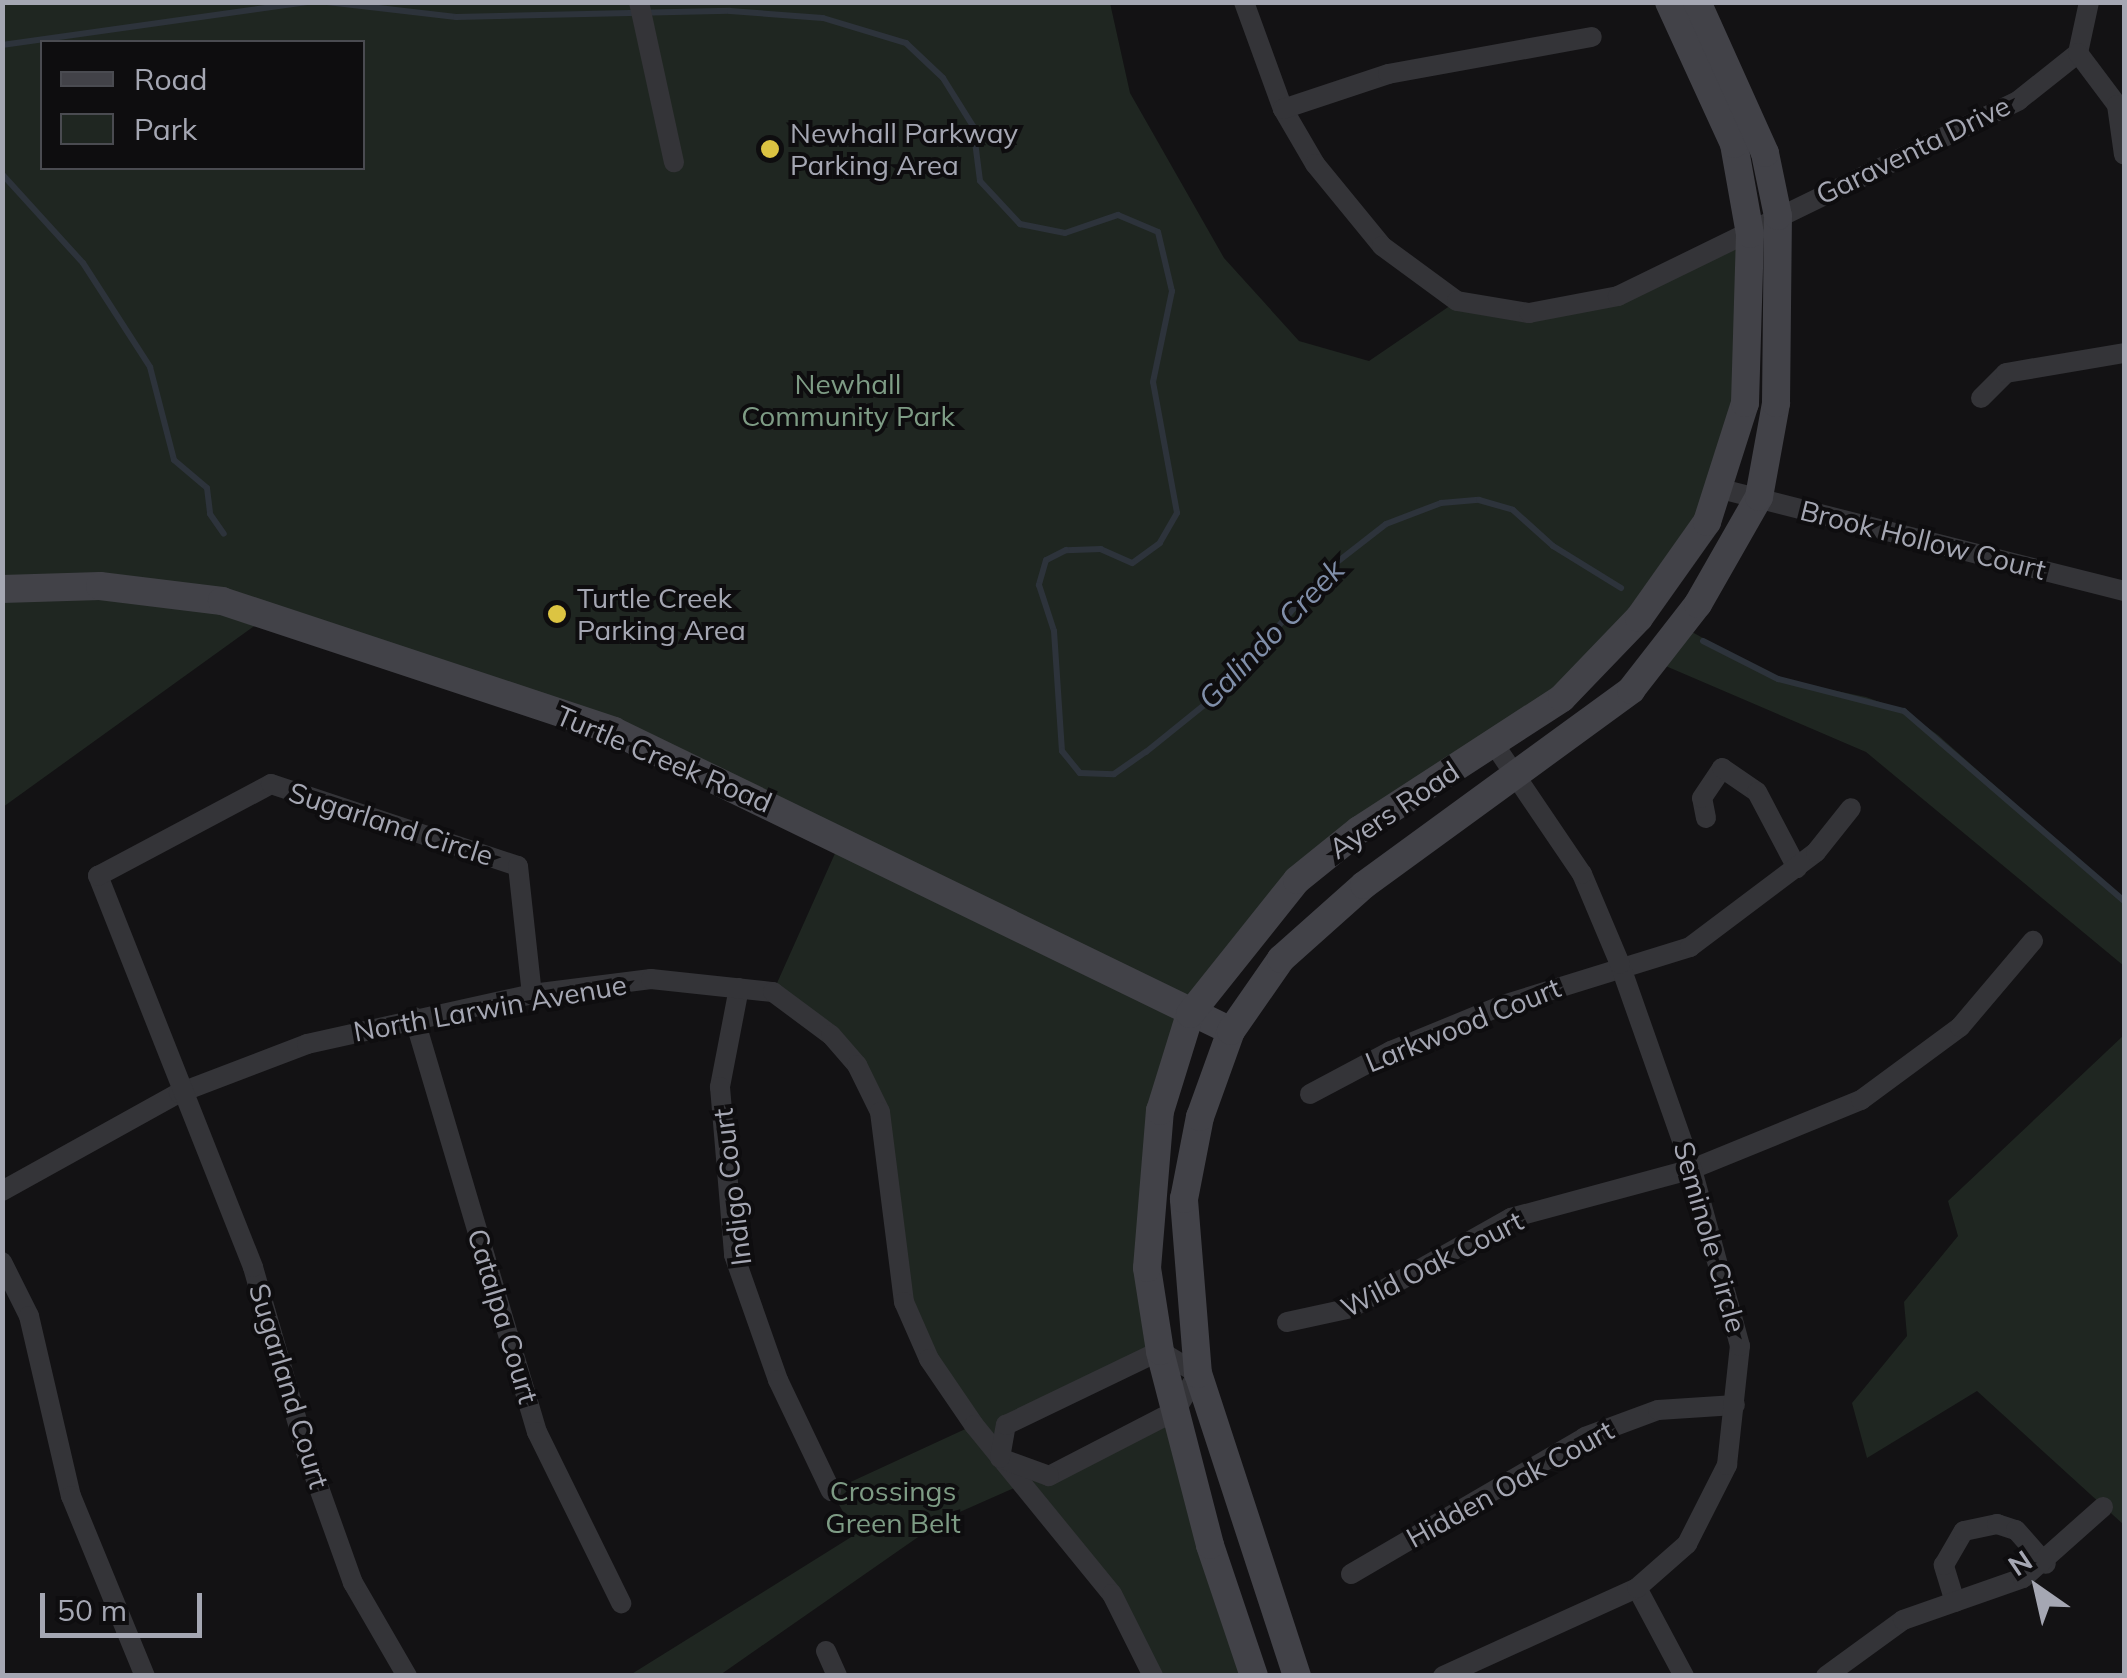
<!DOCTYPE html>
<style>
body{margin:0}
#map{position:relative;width:2127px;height:1678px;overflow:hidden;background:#131214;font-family:Mulish,sans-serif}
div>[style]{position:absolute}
.green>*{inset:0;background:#1f2621}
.stream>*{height:6px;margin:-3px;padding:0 3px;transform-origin:3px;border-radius:3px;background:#2d333b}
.street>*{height:20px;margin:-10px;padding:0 10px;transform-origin:10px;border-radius:10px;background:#343438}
.secondary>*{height:28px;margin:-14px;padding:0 14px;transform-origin:14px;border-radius:14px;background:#424248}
.dots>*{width:28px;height:28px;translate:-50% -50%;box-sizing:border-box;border:5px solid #0e0d0f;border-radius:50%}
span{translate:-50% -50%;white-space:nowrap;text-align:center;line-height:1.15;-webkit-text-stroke:8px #0e0d0f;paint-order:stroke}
.poi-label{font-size:28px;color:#a5a7b3}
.left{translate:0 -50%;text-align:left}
.street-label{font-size:28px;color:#a5a7b3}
.park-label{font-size:28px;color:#7e9c85}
.water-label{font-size:30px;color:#808faa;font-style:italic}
.frame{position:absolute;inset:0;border:5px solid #a5a7b3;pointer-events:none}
.legend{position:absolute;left:40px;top:40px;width:325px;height:130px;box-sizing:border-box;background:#0e0d0f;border:2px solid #4a4b51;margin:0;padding:12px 18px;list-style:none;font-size:30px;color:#a5a7b3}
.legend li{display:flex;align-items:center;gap:20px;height:50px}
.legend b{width:50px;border:2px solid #4a4b51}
.north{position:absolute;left:1987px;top:1538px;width:100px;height:100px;-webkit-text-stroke:8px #0e0d0f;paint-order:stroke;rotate:326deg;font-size:28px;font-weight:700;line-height:40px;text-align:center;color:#a5a7b3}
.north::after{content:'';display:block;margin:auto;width:35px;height:45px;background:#a5a7b3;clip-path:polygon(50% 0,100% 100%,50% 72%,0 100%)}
.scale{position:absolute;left:40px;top:1593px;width:162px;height:45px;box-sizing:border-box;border:5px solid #a5a7b3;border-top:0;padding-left:12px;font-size:30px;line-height:35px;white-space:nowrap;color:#a5a7b3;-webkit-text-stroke:8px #0e0d0f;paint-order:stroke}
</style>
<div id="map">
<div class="green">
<i style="clip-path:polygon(evenodd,3px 3px,1110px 3px,1130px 93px,1224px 258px,1299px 341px,1369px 361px,1457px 301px,1529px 313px,1618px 296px,1750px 234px,1752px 319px,1721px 489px,1619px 642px,1359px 830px,1190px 1014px,1160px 1111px,1160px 1351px,1006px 1425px,1000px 1458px,1049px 1476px,1175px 1411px,1254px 1675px,1153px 1675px,1112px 1594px,1021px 1485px,944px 1519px,720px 1675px,630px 1675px,856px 1534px,831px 1491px,974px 1425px,904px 1302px,888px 1163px,857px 1065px,773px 992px,841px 840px,732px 785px,268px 616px,3px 807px,3px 3px,42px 42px,362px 42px,362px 168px,42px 168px,42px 42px)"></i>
<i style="clip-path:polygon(1681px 626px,1778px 679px,1866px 697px,1904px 711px,1938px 735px,2124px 901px,2124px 966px,1866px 752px,1654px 661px)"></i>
<i style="clip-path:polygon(2124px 1035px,2124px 1525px,1977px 1391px,1867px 1458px,1852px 1403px,1907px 1336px,1904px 1302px,1958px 1236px,1948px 1201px)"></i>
</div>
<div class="stream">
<i style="left:327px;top:2px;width:130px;rotate:6.6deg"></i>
<i style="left:456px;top:17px;width:274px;rotate:-1.3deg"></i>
<i style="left:730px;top:11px;width:93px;rotate:4.3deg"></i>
<i style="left:823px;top:18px;width:87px;rotate:16.8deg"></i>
<i style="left:906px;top:43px;width:51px;rotate:43.4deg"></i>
<i style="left:943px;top:78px;width:57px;rotate:58deg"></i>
<i style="left:973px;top:126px;width:55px;rotate:82.7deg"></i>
<i style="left:980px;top:181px;width:59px;rotate:47.1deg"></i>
<i style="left:1020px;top:224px;width:46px;rotate:11.3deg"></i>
<i style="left:1065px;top:233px;width:56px;rotate:-18.8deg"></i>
<i style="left:1118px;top:215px;width:43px;rotate:23deg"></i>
<i style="left:1158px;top:232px;width:61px;rotate:76.7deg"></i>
<i style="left:1172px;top:291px;width:93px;rotate:101.8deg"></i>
<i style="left:1153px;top:382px;width:133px;rotate:79.6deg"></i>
<i style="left:1177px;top:513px;width:34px;rotate:120deg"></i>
<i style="left:1160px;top:543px;width:34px;rotate:144deg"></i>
<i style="left:1132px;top:563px;width:34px;rotate:-156deg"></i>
<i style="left:1101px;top:549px;width:35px;rotate:178deg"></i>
<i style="left:1066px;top:550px;width:22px;rotate:153deg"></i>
<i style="left:1046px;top:560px;width:26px;rotate:106deg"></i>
<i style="left:1039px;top:585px;width:48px;rotate:71.9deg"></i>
<i style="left:1054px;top:631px;width:120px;rotate:86.2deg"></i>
<i style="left:1062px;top:751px;width:28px;rotate:51deg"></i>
<i style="left:1080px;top:773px;width:34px;rotate:2deg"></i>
<i style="left:1114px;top:774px;width:39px;rotate:-35deg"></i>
<i style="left:1146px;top:752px;width:100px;rotate:-38.9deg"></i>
<i style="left:1224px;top:689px;width:157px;rotate:-49.1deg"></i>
<i style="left:1327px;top:570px;width:75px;rotate:-37.9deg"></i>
<i style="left:1386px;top:524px;width:59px;rotate:-20.9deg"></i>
<i style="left:1441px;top:503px;width:38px;rotate:-5deg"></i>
<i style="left:1479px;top:500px;width:35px;rotate:16deg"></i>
<i style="left:1513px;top:510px;width:54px;rotate:42deg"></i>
<i style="left:1553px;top:546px;width:80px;rotate:31.7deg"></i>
<i style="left:2px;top:45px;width:310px;rotate:-8deg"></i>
<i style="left:2px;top:174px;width:120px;rotate:47.7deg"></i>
<i style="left:83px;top:263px;width:124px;rotate:57.2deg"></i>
<i style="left:150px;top:367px;width:96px;rotate:75.5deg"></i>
<i style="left:174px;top:460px;width:43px;rotate:40.3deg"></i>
<i style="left:207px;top:488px;width:26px;rotate:83deg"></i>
<i style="left:210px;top:514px;width:24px;rotate:55deg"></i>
<i style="left:1703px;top:641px;width:84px;rotate:26.9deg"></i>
<i style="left:1778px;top:679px;width:130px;rotate:14.3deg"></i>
<i style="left:1904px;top:711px;width:291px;rotate:40.8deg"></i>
</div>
<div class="street">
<i style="left:639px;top:2px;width:164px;rotate:77.7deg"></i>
<i style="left:1244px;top:2px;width:114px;rotate:70deg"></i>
<i style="left:1283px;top:109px;width:64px;rotate:59.8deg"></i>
<i style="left:1315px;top:164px;width:106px;rotate:50.7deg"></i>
<i style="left:1382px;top:246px;width:93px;rotate:36.3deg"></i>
<i style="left:1457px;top:301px;width:73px;rotate:9.5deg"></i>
<i style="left:1529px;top:313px;width:91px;rotate:-10.8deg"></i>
<i style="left:1618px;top:296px;width:446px;rotate:-26deg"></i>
<i style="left:2019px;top:100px;width:75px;rotate:-38.5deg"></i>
<i style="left:2078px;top:53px;width:52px;rotate:-77.8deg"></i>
<i style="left:2078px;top:53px;width:65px;rotate:53.1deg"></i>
<i style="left:2117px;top:105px;width:50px;rotate:82deg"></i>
<i style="left:1283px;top:109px;width:111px;rotate:-18.4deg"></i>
<i style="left:1388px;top:74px;width:207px;rotate:-10.3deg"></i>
<i style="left:1981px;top:398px;width:35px;rotate:-45deg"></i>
<i style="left:2006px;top:373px;width:120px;rotate:-9.6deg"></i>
<i style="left:1721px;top:489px;width:416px;rotate:14.2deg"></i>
<i style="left:1706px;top:818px;width:20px;rotate:-101deg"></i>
<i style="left:1702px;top:798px;width:36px;rotate:-56deg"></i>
<i style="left:1722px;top:768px;width:42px;rotate:34.4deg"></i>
<i style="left:1757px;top:792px;width:86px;rotate:62.2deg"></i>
<i style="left:739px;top:988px;width:101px;rotate:100.9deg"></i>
<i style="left:720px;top:1087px;width:169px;rotate:85.2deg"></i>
<i style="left:734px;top:1255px;width:133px;rotate:70.6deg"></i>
<i style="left:778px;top:1380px;width:123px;rotate:64.5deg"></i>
<i style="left:414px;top:1017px;width:433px;rotate:73.5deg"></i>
<i style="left:537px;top:1432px;width:191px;rotate:63.8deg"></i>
<i style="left:1310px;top:1094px;width:92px;rotate:-28deg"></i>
<i style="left:1391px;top:1051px;width:121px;rotate:-22.3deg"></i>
<i style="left:1503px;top:1005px;width:196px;rotate:-17.2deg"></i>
<i style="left:1690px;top:947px;width:158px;rotate:-37deg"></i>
<i style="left:1816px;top:852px;width:56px;rotate:-51.5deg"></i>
<i style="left:2px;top:1191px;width:202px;rotate:-29deg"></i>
<i style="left:179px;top:1093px;width:137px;rotate:-20.9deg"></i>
<i style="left:307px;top:1044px;width:230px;rotate:-12.5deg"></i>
<i style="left:532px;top:994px;width:120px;rotate:-7.2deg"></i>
<i style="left:651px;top:979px;width:123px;rotate:6.1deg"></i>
<i style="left:773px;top:992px;width:72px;rotate:36.6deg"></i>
<i style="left:831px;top:1035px;width:40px;rotate:49deg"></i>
<i style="left:857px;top:1065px;width:52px;rotate:63.9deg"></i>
<i style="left:880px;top:1112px;width:192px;rotate:82.8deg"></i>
<i style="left:904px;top:1302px;width:62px;rotate:66.3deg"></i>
<i style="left:929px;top:1359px;width:80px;rotate:55.7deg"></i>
<i style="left:974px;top:1425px;width:218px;rotate:50.8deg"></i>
<i style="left:1112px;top:1594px;width:92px;rotate:63.4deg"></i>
<i style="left:2px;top:1262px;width:60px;rotate:63.4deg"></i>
<i style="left:29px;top:1316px;width:185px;rotate:76.9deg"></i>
<i style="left:71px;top:1496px;width:195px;rotate:67.7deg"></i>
<i style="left:1287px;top:1322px;width:66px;rotate:-12.3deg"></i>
<i style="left:1351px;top:1308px;width:184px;rotate:-29.4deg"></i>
<i style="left:1511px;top:1218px;width:188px;rotate:-15.1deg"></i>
<i style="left:1692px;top:1169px;width:183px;rotate:-22.2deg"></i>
<i style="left:1861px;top:1100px;width:123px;rotate:-36.4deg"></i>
<i style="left:1960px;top:1027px;width:113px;rotate:-49.7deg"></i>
<i style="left:1160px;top:1351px;width:44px;rotate:31.2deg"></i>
<i style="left:1198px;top:1374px;width:44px;rotate:121.9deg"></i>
<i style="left:1175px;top:1411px;width:142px;rotate:152.7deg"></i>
<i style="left:1049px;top:1476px;width:52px;rotate:-159.8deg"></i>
<i style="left:1000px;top:1458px;width:34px;rotate:-80deg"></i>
<i style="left:1006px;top:1425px;width:171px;rotate:-25.7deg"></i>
<i style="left:1351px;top:1574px;width:271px;rotate:-30.3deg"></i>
<i style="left:1585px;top:1437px;width:78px;rotate:-20.3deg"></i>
<i style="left:1658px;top:1410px;width:77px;rotate:-3.7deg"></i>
<i style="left:1637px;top:1588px;width:100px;rotate:61.9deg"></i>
<i style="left:1955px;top:1602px;width:39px;rotate:-107deg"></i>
<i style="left:1944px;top:1565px;width:39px;rotate:-60deg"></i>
<i style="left:1964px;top:1531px;width:34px;rotate:-12deg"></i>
<i style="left:1997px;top:1524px;width:20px;rotate:18deg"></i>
<i style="left:2016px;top:1530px;width:45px;rotate:48.6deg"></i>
<i style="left:826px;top:1651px;width:27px;rotate:66deg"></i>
<i style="left:407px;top:1676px;width:108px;rotate:-120.1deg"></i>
<i style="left:353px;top:1583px;width:139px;rotate:-109.7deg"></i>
<i style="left:306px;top:1452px;width:192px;rotate:-106deg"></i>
<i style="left:253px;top:1267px;width:421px;rotate:-111.6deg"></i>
<i style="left:98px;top:876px;width:196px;rotate:-28deg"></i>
<i style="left:271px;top:784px;width:260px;rotate:18.4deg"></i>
<i style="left:518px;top:866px;width:129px;rotate:83.8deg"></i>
<i style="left:1443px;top:1676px;width:213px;rotate:-24.4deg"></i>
<i style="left:1637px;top:1588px;width:67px;rotate:-41.3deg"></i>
<i style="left:1687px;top:1544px;width:89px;rotate:-63.1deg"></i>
<i style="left:1727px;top:1465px;width:120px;rotate:-83.8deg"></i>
<i style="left:1740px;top:1346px;width:183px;rotate:-105.2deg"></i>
<i style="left:1692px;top:1169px;width:217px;rotate:-109.4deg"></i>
<i style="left:1620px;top:964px;width:98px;rotate:-112.9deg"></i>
<i style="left:1582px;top:874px;width:157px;rotate:-124.1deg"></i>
<i style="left:1826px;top:1676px;width:95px;rotate:-36deg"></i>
<i style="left:1903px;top:1620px;width:127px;rotate:-19.3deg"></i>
<i style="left:2023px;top:1578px;width:107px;rotate:-41.6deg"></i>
</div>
<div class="secondary">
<i style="left:2px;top:589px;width:98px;rotate:-1.8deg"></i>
<i style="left:100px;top:586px;width:123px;rotate:7deg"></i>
<i style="left:222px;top:601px;width:413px;rotate:18.3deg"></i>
<i style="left:614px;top:731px;width:686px;rotate:25.93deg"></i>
<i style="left:1254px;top:1676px;width:138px;rotate:-108.6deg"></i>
<i style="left:1210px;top:1545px;width:200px;rotate:-104.5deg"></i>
<i style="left:1160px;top:1351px;width:84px;rotate:-98.9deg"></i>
<i style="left:1147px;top:1268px;width:158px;rotate:-85.3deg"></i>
<i style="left:1160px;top:1111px;width:102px;rotate:-72.8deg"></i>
<i style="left:1190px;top:1014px;width:171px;rotate:-51.4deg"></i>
<i style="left:1297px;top:880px;width:80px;rotate:-38.9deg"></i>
<i style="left:1359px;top:830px;width:242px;rotate:-33deg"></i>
<i style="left:1562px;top:698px;width:111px;rotate:-46.1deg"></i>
<i style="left:1639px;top:618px;width:118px;rotate:-54.7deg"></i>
<i style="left:1707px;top:522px;width:125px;rotate:-72.3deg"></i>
<i style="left:1745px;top:403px;width:169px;rotate:-88.3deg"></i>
<i style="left:1750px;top:234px;width:91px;rotate:-100.1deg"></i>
<i style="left:1734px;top:144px;width:156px;rotate:-114.6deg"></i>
<i style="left:1297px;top:1676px;width:318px;rotate:-108.1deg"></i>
<i style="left:1198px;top:1374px;width:176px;rotate:-94.6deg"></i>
<i style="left:1184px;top:1199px;width:84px;rotate:-79deg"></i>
<i style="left:1200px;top:1117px;width:91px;rotate:-70.2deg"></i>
<i style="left:1231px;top:1031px;width:88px;rotate:-55.2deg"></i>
<i style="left:1281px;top:959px;width:111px;rotate:-41.7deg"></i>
<i style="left:1364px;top:885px;width:331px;rotate:-36.1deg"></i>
<i style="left:1631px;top:690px;width:109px;rotate:-52.1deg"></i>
<i style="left:1698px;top:604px;width:123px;rotate:-60.3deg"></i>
<i style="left:1759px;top:497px;width:96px;rotate:-79.7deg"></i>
<i style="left:1776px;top:403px;width:187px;rotate:-89.4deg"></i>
<i style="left:1778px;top:216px;width:64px;rotate:-101.7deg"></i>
<i style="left:1765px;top:153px;width:166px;rotate:-114.2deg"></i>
</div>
<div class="dots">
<i style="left:770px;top:149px;background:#dcc442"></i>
<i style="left:557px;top:614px;background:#dcc442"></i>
</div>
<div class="poi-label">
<span class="left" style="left:790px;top:149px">Newhall Parkway<br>Parking Area</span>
<span class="left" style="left:577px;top:614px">Turtle Creek<br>Parking Area</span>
</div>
<div class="street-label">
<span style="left:1913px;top:150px;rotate:-26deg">Garaventa Drive</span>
<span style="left:1923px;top:540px;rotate:14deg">Brook Hollow Court</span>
<span style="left:664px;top:759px;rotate:23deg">Turtle Creek Road</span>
<span style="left:1394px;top:810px;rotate:-34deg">Ayers Road</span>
<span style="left:391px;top:824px;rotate:18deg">Sugarland Circle</span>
<span style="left:490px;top:1008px;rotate:-10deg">North Larwin Avenue</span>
<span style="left:1463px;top:1025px;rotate:-22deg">Larkwood Court</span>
<span style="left:732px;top:1187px;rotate:-97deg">Indigo Court</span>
<span style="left:1710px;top:1237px;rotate:74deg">Seminole Circle</span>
<span style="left:1432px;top:1264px;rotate:-27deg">Wild Oak Court</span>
<span style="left:503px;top:1316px;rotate:73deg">Catalpa Court</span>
<span style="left:289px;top:1386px;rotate:73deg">Sugarland Court</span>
<span style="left:1510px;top:1484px;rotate:-29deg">Hidden Oak Court</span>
</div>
<div class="park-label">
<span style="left:848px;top:400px">Newhall<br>Community Park</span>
<span style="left:893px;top:1507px">Crossings<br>Green Belt</span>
</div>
<div class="water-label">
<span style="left:1271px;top:634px;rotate:-46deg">Galindo Creek</span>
</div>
<div class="frame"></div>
<ul class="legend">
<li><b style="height:12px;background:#424248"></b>Road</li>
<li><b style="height:28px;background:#1f2621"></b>Park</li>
</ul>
<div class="north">N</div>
<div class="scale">50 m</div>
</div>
